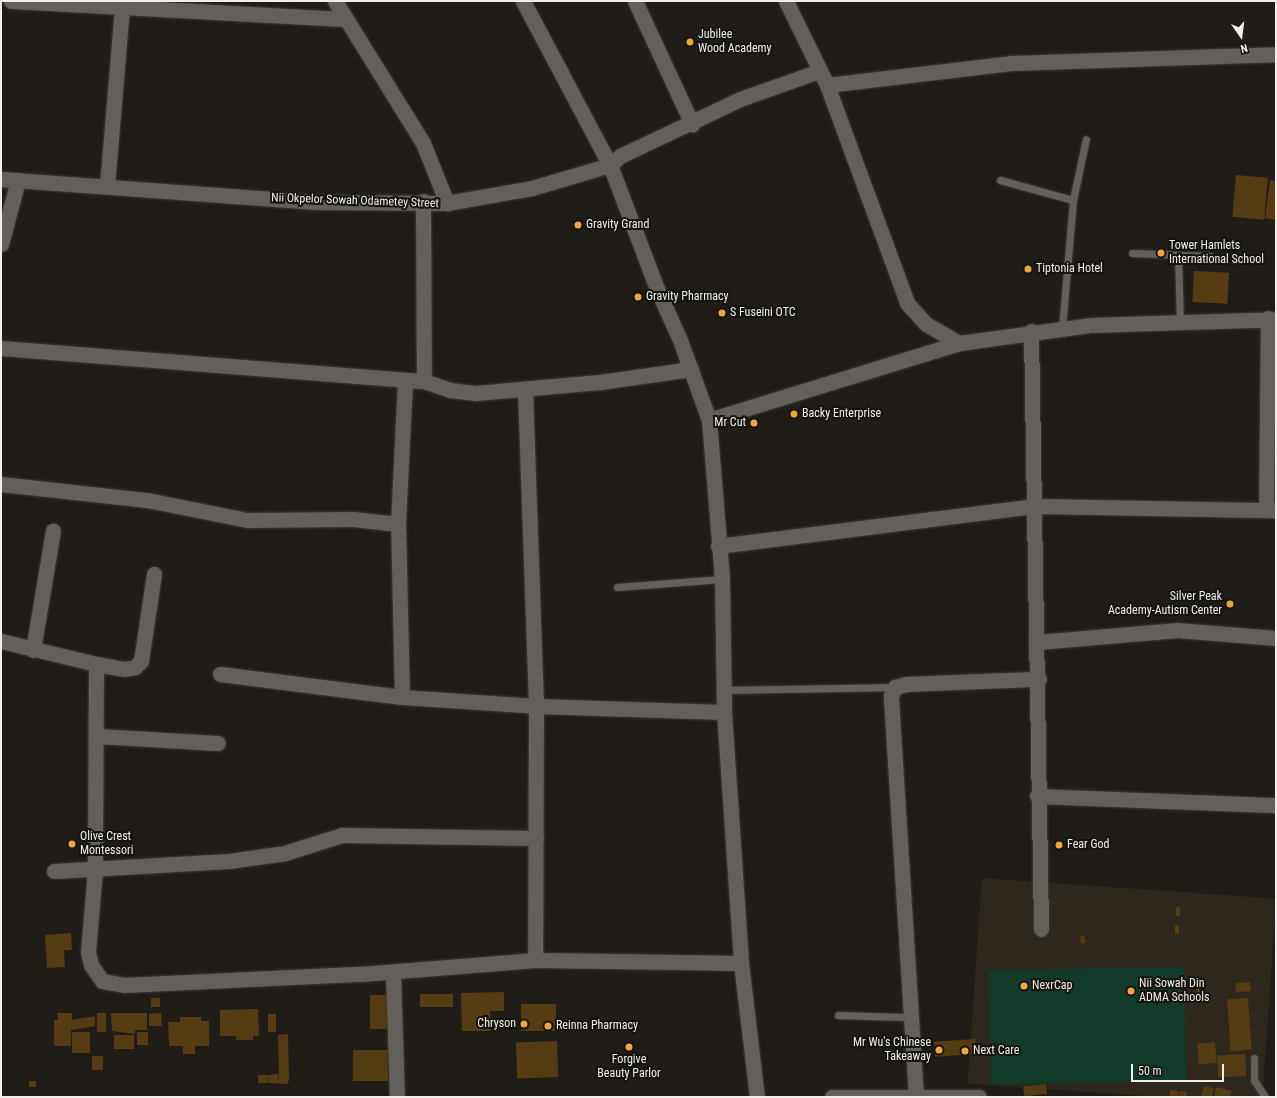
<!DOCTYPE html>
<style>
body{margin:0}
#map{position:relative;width:1277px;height:1098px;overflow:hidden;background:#201d19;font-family:"Roboto Condensed",sans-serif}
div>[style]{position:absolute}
.built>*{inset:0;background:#2d271e;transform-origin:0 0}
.green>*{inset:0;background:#113a2a;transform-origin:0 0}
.building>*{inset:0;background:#553c12;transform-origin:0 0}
.roads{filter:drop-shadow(0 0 1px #3c3a38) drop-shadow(0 0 1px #3c3a38)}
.lane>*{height:7px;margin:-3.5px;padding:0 3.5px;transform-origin:3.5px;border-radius:3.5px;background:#635f5a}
.street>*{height:15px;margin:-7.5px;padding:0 7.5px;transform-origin:7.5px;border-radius:7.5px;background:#635f5a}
.dots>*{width:11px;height:11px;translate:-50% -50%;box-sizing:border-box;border:2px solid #161410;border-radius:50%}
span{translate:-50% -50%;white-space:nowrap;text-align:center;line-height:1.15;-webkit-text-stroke:4px #161410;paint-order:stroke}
.poi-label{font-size:12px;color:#f0eeeb}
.left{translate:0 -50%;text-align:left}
.right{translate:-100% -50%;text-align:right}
.street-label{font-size:12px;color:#f0eeeb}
.frame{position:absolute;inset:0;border:2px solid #f0eeeb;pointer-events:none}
.north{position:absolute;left:1221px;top:16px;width:40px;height:40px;-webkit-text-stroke:3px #161410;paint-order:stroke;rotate:166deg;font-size:11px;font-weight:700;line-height:16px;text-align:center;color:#f0eeeb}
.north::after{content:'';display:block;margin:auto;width:14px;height:18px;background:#f0eeeb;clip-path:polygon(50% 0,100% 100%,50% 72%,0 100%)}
.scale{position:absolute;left:1131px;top:1064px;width:93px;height:18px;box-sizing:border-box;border:2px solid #f0eeeb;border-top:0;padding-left:5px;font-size:12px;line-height:14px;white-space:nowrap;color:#f0eeeb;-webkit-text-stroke:3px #161410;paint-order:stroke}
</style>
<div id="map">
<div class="built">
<i style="left:982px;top:878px;width:295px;height:206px;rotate:4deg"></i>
</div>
<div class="green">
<i style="left:1184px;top:967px;width:114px;height:195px;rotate:89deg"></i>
</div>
<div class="building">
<i style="left:1236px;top:175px;width:32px;height:42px;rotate:5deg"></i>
<i style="clip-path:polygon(1270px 180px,1276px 181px,1276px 220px,1265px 218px)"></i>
<i style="left:1194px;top:271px;width:35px;height:31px;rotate:3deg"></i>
<i style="left:1176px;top:907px;width:4px;height:9px"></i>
<i style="left:1175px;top:925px;width:4px;height:9px"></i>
<i style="clip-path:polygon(71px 933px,72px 950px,64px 950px,65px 967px,47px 968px,45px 935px)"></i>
<i style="left:1084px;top:935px;width:8px;height:5px;rotate:76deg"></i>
<i style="left:1196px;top:981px;width:5px;height:12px"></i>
<i style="left:1250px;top:982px;width:9px;height:15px;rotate:84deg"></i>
<i style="clip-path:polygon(504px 992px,504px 1011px,490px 1011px,490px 1031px,462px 1031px,461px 993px)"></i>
<i style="left:453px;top:994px;width:13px;height:33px;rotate:90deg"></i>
<i style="left:370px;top:995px;width:17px;height:34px"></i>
<i style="left:151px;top:998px;width:9px;height:9px"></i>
<i style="left:1248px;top:998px;width:52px;height:21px;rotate:86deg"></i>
<i style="left:521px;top:1004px;width:35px;height:27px"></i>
<i style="clip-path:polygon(258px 1009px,259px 1036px,253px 1036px,253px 1040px,236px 1040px,236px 1036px,220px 1036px,220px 1010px)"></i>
<i style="clip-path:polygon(57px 1013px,72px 1013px,72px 1020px,95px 1016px,95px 1026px,71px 1030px,71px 1046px,54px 1046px,54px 1020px,58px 1020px)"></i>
<i style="left:97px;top:1013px;width:9px;height:19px"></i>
<i style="clip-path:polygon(111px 1013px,147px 1013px,147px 1030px,135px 1030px,135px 1034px,112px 1031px)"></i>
<i style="clip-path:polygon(161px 1013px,162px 1026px,149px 1026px,149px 1014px)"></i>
<i style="left:276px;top:1014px;width:18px;height:8px;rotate:90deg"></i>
<i style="clip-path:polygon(180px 1017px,201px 1017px,201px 1021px,209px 1021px,209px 1046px,195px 1046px,195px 1054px,183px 1054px,183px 1046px,169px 1046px,168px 1022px,180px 1022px)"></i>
<i style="left:72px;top:1032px;width:18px;height:21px"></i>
<i style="left:137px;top:1032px;width:11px;height:13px"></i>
<i style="clip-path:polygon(288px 1034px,289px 1080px,287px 1084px,269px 1083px,268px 1075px,278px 1074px,279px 1080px,278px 1035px)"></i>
<i style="left:114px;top:1035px;width:20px;height:14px"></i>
<i style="left:975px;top:1039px;width:15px;height:41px;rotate:86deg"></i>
<i style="left:557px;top:1041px;width:36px;height:41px;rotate:88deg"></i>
<i style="left:1215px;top:1042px;width:21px;height:18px;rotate:85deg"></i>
<i style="left:388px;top:1050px;width:31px;height:35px;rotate:90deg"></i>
<i style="left:1245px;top:1054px;width:22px;height:28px;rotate:87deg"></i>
<i style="left:92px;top:1056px;width:11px;height:14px"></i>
<i style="left:258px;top:1075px;width:10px;height:8px"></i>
<i style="left:29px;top:1081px;width:7px;height:6px"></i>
<i style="left:1046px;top:1084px;width:10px;height:23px;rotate:84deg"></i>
<i style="clip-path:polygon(1204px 1086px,1214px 1088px,1212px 1097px,1201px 1097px)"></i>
<i style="clip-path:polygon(1216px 1087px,1232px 1091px,1230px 1097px,1214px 1097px)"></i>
<i style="clip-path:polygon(1170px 1090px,1179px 1091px,1178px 1097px,1169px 1097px)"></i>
<i style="clip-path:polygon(1180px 1091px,1187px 1092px,1186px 1097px,1179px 1097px)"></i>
</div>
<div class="roads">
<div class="lane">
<i style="left:1000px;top:180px;width:76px;rotate:15.3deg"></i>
<i style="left:1073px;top:200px;width:128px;rotate:94.9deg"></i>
<i style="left:1073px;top:200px;width:62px;rotate:-78deg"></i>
<i style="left:1132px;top:253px;width:78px;rotate:2.2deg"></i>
<i style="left:1178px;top:255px;width:67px;rotate:88.3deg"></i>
<i style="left:617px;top:587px;width:105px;rotate:-4.4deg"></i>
<i style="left:724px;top:690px;width:171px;rotate:-1deg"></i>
<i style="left:838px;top:1015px;width:73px;rotate:1.6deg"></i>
<i style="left:1254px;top:1058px;width:22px;rotate:90deg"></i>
<i style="left:1254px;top:1080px;width:20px;rotate:57deg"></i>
</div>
<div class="street">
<i style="left:11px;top:1px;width:334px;rotate:3.1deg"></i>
<i style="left:335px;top:1px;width:167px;rotate:58.2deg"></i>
<i style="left:423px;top:143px;width:65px;rotate:68.2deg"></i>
<i style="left:523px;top:1px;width:186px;rotate:62.1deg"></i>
<i style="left:610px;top:165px;width:133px;rotate:69.2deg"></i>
<i style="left:657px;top:289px;width:56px;rotate:65.7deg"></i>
<i style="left:680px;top:340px;width:85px;rotate:70.1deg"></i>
<i style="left:709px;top:420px;width:160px;rotate:85.3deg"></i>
<i style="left:722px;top:579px;width:133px;rotate:89.1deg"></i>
<i style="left:724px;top:712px;width:252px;rotate:86.1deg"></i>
<i style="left:741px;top:963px;width:135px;rotate:83.2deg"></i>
<i style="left:635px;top:1px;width:136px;rotate:65.1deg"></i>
<i style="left:786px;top:1px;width:93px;rotate:64deg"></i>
<i style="left:827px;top:85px;width:232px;rotate:69.8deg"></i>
<i style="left:907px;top:303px;width:28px;rotate:48deg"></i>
<i style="left:926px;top:324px;width:38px;rotate:30deg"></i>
<i style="left:827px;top:85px;width:185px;rotate:-6.8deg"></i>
<i style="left:1011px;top:63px;width:265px;rotate:-1.9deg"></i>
<i style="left:1px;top:179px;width:316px;rotate:4.2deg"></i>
<i style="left:316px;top:202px;width:131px;rotate:0.4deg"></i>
<i style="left:447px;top:203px;width:86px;rotate:-10deg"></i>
<i style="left:532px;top:188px;width:81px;rotate:-16.4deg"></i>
<i style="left:610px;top:165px;width:13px;rotate:-42deg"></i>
<i style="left:620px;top:156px;width:133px;rotate:-25.4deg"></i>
<i style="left:740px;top:99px;width:84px;rotate:-19.5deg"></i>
<i style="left:107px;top:186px;width:180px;rotate:-85.2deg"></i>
<i style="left:423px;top:201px;width:180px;rotate:89.7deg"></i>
<i style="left:1px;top:244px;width:66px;rotate:-75.1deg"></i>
<i style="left:1031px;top:331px;width:598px;rotate:89.04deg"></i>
<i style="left:1px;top:348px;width:424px;rotate:4.5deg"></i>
<i style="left:424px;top:381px;width:28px;rotate:19deg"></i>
<i style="left:450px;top:390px;width:26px;rotate:7deg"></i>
<i style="left:476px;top:393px;width:124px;rotate:-5.1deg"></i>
<i style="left:600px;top:382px;width:92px;rotate:-8.1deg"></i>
<i style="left:525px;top:390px;width:316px;rotate:88deg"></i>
<i style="left:536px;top:706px;width:254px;rotate:90.2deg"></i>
<i style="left:709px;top:420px;width:262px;rotate:-17.1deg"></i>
<i style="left:959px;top:343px;width:132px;rotate:-7.8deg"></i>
<i style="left:1090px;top:325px;width:186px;rotate:-1.8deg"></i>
<i style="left:1px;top:484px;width:147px;rotate:6.3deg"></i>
<i style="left:147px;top:500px;width:102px;rotate:11.3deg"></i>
<i style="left:247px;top:520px;width:106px;rotate:-0.5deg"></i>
<i style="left:353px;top:519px;width:45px;rotate:6.3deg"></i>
<i style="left:1266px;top:510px;width:192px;rotate:-89.4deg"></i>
<i style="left:718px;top:546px;width:320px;rotate:-7.2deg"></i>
<i style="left:1035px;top:506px;width:241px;rotate:1deg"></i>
<i style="left:1px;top:641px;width:98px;rotate:13.6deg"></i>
<i style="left:96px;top:664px;width:29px;rotate:10deg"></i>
<i style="left:125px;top:669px;width:10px;rotate:-11deg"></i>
<i style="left:135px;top:667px;width:8px;rotate:-45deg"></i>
<i style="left:141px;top:661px;width:88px;rotate:-81.5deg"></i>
<i style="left:1038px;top:642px;width:140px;rotate:-4.9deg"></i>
<i style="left:1177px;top:630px;width:99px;rotate:4.6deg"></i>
<i style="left:33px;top:650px;width:121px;rotate:-80.5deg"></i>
<i style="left:96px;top:664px;width:206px;rotate:90.3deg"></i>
<i style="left:95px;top:870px;width:82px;rotate:94.9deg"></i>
<i style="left:88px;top:952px;width:13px;rotate:77deg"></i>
<i style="left:91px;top:965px;width:19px;rotate:55deg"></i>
<i style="left:102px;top:981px;width:22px;rotate:10deg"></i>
<i style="left:124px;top:985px;width:237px;rotate:-2.7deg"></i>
<i style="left:361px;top:974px;width:175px;rotate:-4.6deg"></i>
<i style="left:535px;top:960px;width:206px;rotate:0.8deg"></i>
<i style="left:220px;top:674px;width:183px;rotate:7.2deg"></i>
<i style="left:402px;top:697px;width:134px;rotate:3.8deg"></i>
<i style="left:536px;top:706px;width:188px;rotate:1.8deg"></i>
<i style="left:402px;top:697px;width:173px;rotate:-91.3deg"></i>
<i style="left:398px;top:524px;width:144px;rotate:-87.2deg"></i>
<i style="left:96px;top:736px;width:122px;rotate:3.3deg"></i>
<i style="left:1037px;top:796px;width:239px;rotate:2.2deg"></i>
<i style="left:54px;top:871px;width:175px;rotate:-3.3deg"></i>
<i style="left:229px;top:861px;width:57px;rotate:-8.1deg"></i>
<i style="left:285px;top:853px;width:60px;rotate:-17.5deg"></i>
<i style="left:342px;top:835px;width:194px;rotate:0.9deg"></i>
<i style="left:393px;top:972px;width:125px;rotate:88.2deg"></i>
<i style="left:916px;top:1096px;width:401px;rotate:-93.6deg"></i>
<i style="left:891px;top:696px;width:10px;rotate:-66deg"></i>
<i style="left:895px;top:687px;width:11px;rotate:-15deg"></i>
<i style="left:906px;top:684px;width:133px;rotate:-2.2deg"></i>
<i style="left:832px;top:1097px;width:147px"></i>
</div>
</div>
<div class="dots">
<i style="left:690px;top:42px;background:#efa73d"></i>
<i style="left:578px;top:225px;background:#efa73d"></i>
<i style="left:1161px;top:253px;background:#efa73d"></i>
<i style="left:1028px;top:269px;background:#efa73d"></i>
<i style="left:638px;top:297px;background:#efa73d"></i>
<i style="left:722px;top:313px;background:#efa73d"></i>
<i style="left:794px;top:414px;background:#efa73d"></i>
<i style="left:754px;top:423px;background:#efa73d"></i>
<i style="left:1230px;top:604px;background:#efa73d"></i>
<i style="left:72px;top:844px;background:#efa73d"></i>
<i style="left:1059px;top:845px;background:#efa73d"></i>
<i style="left:1024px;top:986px;background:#efa73d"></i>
<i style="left:1131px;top:991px;background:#efa73d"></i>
<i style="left:524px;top:1024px;background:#efa73d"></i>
<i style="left:548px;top:1026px;background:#efa73d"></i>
<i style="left:629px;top:1047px;background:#efa73d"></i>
<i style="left:939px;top:1050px;background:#efa73d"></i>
<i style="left:965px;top:1051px;background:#efa73d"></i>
</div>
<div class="poi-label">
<span class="left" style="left:698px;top:42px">Jubilee<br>Wood Academy</span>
<span class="left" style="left:586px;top:225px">Gravity Grand</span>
<span class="left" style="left:1169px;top:253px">Tower Hamlets<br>International School</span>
<span class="left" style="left:1036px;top:269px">Tiptonia Hotel</span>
<span class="left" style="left:646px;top:297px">Gravity Pharmacy</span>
<span class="left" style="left:730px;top:313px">S Fuseini OTC</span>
<span class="left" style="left:802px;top:414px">Backy Enterprise</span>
<span class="right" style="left:746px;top:423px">Mr Cut</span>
<span class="right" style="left:1222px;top:604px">Silver Peak<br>Academy-Autism Center</span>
<span class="left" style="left:80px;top:844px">Olive Crest<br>Montessori</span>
<span class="left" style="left:1067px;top:845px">Fear God</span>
<span class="left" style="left:1139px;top:991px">Nii Sowah Din<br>ADMA Schools</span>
<span class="left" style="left:1032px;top:986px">NexrCap</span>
<span class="right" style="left:516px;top:1024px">Chryson</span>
<span class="left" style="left:556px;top:1026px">Reinna Pharmacy</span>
<span class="right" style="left:931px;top:1050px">Mr Wu's Chinese<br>Takeaway</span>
<span class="left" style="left:973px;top:1051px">Next Care</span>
<span style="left:629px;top:1067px">Forgive<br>Beauty Parlor</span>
</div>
<div class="street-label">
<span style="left:355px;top:201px;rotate:2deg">Nii Okpelor Sowah Odametey Street</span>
</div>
<div class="frame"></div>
<div class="north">N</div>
<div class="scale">50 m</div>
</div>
